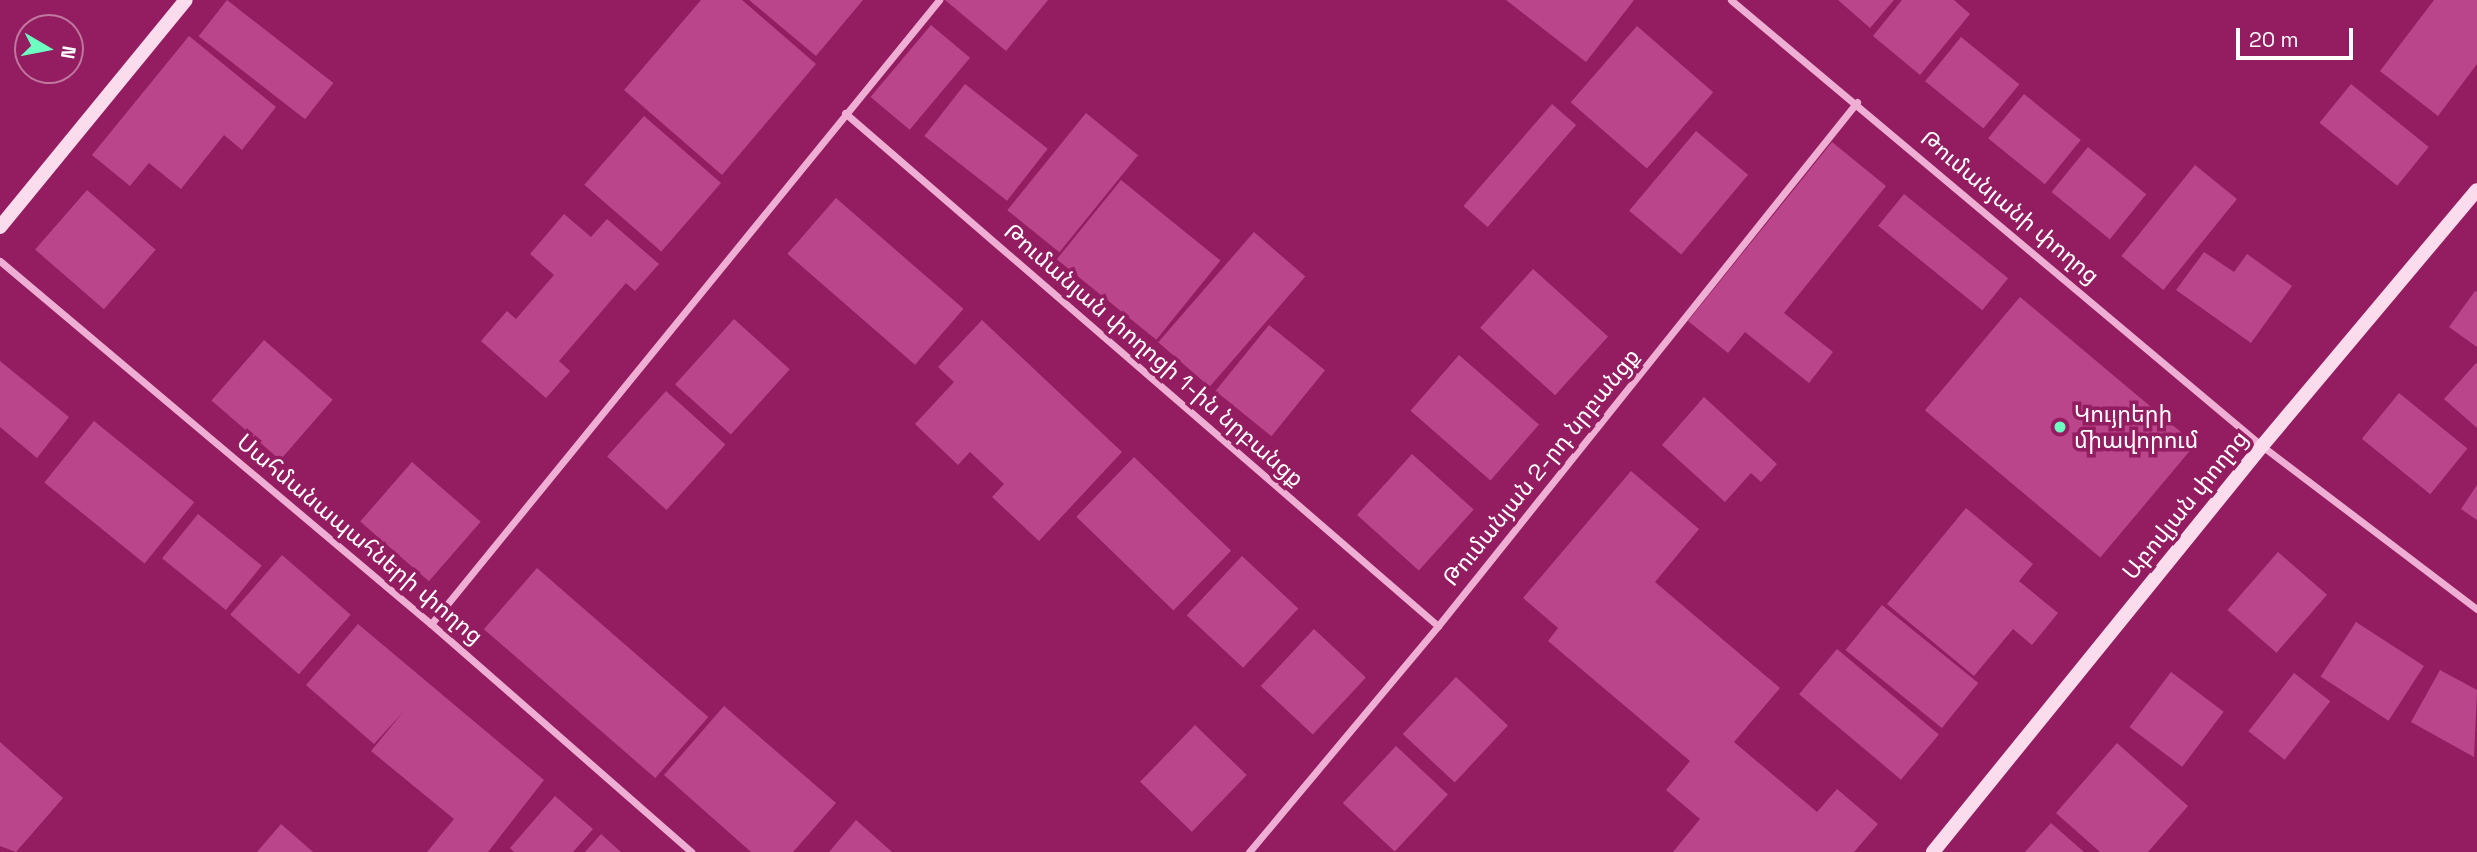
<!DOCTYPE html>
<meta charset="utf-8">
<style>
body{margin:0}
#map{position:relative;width:2477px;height:852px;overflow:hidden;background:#941d61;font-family:"Space Grotesk","Noto Sans Armenian",sans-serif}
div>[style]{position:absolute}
.building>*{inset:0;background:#bb458a;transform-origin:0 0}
.street>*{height:7px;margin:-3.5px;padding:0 3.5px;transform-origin:3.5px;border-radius:3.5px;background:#efafd4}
.secondary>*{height:14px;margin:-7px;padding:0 7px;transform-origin:7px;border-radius:7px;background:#fbdced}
.dots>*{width:19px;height:19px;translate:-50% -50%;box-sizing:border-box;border:4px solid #941d61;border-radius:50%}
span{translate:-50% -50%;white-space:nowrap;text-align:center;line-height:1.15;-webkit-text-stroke:7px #941d61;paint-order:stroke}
.street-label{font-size:23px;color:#fff}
.poi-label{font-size:23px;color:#fff}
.left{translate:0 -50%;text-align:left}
.north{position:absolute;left:14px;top:14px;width:70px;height:70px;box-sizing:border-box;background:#941d61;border:2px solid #bf77a0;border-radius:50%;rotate:100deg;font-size:19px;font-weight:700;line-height:28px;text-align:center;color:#fff}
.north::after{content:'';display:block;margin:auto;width:24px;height:32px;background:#6dfec1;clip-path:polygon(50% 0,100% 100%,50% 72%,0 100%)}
.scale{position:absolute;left:2236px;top:28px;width:117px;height:32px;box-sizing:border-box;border:4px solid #fff;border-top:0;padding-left:9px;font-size:21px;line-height:24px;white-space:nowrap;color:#fff;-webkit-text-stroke:5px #941d61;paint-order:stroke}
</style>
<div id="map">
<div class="building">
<i style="left:227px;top:0;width:135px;height:46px;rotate:38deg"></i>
<i style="clip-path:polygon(701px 0,742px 0,816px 64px,722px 175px,624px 90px)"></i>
<i style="clip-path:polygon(749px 0,863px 0,816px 56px)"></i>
<i style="clip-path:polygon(945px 0,1048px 0,1006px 51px)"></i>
<i style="clip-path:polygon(1506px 0,1634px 0,1586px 62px)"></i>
<i style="clip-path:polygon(1838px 0,1894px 0,1870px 28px)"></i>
<i style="clip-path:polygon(1902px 0,1954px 0,1970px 14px,1920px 75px,1873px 36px)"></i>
<i style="clip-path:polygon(2434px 0,2477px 0,2477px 64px,2438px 116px,2380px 71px)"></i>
<i style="left:931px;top:25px;width:51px;height:94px;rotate:40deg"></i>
<i style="left:1637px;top:26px;width:101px;height:101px;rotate:41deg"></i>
<i style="clip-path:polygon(189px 36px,276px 107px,242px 150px,224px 135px,181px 189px,149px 163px,130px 186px,92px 155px)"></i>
<i style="left:1961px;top:37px;width:75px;height:57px;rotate:39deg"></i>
<i style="left:965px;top:84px;width:105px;height:66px;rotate:38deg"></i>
<i style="left:2351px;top:84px;width:100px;height:50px;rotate:39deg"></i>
<i style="left:2024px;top:94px;width:73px;height:57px;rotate:39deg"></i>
<i style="left:1552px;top:104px;width:32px;height:135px;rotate:41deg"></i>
<i style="left:1086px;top:113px;width:67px;height:125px;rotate:39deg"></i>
<i style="left:644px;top:116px;width:102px;height:91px;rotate:41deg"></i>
<i style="left:1696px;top:131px;width:68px;height:104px;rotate:40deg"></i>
<i style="clip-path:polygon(1832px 142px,1886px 186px,1784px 313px,1833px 352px,1809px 383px,1745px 332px,1728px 353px,1688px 321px)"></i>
<i style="left:2088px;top:147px;width:75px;height:58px;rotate:39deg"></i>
<i style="left:2195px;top:165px;width:54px;height:117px;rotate:39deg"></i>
<i style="left:1121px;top:180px;width:128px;height:102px;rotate:39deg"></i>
<i style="left:87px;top:190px;width:91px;height:79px;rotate:41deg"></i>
<i style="left:1904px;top:194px;width:134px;height:41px;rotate:39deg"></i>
<i style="left:836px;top:198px;width:169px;height:74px;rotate:41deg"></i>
<i style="clip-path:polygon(564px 214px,591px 237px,607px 219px,659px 264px,635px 291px,626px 283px,559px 361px,570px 371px,546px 398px,481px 341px,507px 311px,516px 319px,554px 275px,530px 254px)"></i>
<i style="left:1254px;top:232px;width:68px;height:146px;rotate:41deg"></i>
<i style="clip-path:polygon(2204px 252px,2234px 272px,2247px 254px,2292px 286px,2251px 343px,2176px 290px)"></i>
<i style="left:1533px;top:269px;width:101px;height:79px;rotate:42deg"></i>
<i style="clip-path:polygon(2475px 291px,2477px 292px,2477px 347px,2449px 327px)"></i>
<i style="left:2020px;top:297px;width:229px;height:148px;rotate:40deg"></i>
<i style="left:734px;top:319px;width:75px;height:88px;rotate:42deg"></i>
<i style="clip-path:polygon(982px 320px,1122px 452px,1039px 541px,992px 497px,1004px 484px,970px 452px,958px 465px,915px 424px,954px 382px,938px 367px)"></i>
<i style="left:1269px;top:325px;width:72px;height:85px;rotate:39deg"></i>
<i style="left:264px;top:340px;width:91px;height:80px;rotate:41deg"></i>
<i style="left:1459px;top:355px;width:106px;height:74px;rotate:41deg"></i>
<i style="clip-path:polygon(0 361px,69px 417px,37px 458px,0 427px)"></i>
<i style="clip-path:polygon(2476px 363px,2477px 364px,2477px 428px,2444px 399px)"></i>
<i style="left:666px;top:391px;width:80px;height:88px;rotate:42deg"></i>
<i style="left:2399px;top:393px;width:88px;height:59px;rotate:39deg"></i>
<i style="clip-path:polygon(1704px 397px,1777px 464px,1761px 482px,1751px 473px,1725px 502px,1662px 445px)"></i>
<i style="left:94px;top:421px;width:129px;height:79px;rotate:39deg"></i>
<i style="left:1412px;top:454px;width:83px;height:82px;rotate:42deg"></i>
<i style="left:1134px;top:457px;width:135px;height:83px;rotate:44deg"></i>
<i style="left:412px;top:462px;width:91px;height:79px;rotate:41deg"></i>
<i style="clip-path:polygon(1631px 471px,1699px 529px,1655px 582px,1780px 688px,1734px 742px,1817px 812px,1837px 789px,1878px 824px,1854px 852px,1673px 852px,1700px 819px,1666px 790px,1690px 761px,1548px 641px,1558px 628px,1523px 598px)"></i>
<i style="clip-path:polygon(2477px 485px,2477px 520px,2461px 509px)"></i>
<i style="clip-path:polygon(1966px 508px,2033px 564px,2019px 581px,2058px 613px,2032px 645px,2013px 629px,1974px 676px,1887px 604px)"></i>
<i style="left:198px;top:514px;width:82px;height:57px;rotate:39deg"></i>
<i style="left:2278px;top:552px;width:65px;height:77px;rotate:41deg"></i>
<i style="left:282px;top:555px;width:91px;height:79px;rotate:41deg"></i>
<i style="left:1242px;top:556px;width:77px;height:81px;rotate:43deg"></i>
<i style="left:537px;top:568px;width:227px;height:81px;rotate:41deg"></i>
<i style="left:1882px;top:605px;width:124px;height:58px;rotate:39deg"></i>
<i style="left:2356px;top:622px;width:81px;height:65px;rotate:33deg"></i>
<i style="clip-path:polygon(358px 624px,544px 780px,488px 852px,427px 852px,454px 819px,371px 751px,404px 711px,374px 744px,306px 685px)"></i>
<i style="left:1314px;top:629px;width:71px;height:78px;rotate:43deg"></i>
<i style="left:1837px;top:649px;width:133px;height:59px;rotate:40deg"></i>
<i style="clip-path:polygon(2440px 670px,2477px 690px,2474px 757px,2411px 722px)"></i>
<i style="left:2171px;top:672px;width:66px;height:69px;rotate:37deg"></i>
<i style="left:2294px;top:673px;width:46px;height:74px;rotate:38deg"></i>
<i style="left:1456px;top:677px;width:71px;height:78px;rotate:43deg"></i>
<i style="clip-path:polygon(724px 706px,836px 803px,793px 852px,751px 852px,664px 775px)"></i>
<i style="left:1195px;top:725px;width:72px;height:79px;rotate:44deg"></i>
<i style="clip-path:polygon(0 742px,63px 798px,16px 852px,0 846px)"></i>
<i style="clip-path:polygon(2117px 743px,2188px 806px,2148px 852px,2100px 852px,2056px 813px)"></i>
<i style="left:1396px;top:746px;width:71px;height:78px;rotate:43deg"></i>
<i style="clip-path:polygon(555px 796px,593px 829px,573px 852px,514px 852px,510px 848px)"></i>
<i style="clip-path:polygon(856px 820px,892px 852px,829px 852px)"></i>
<i style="clip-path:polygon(2051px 823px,2084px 852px,2025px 852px)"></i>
<i style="clip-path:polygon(281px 824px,313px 852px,257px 852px)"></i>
<i style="clip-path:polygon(601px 834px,621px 852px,585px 852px)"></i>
</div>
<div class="street">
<i style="left:1731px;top:0;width:693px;rotate:40.03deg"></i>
<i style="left:2262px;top:446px;width:270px;rotate:37.2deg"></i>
<i style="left:845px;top:113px;width:784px;rotate:40.86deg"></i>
<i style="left:0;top:261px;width:563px;rotate:40.11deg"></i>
<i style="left:431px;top:624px;width:346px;rotate:41.2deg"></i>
<i style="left:431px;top:624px;width:805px;rotate:-50.85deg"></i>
<i style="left:1249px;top:852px;width:295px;rotate:-50.1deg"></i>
<i style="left:1438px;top:626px;width:671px;rotate:-51.35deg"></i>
</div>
<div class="secondary">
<i style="left:0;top:227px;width:293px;rotate:-50.7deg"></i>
<i style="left:1933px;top:852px;width:523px;rotate:-50.98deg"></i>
<i style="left:2262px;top:446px;width:334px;rotate:-50deg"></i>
</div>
<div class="dots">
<i style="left:2060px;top:427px;background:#6dfec1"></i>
</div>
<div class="street-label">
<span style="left:2010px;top:207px;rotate:40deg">Թումանյանի փողոց</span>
<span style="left:1154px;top:355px;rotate:41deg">Թումանյան փողոցի 1-ին նրբանցք</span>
<span style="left:1541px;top:467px;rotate:-51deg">Թումանյան 2-րդ նրբանցք</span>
<span style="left:2185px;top:505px;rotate:-51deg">Աբովյան փողոց</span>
<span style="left:360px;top:539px;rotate:40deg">Սահմանապահների փողոց</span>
</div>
<div class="poi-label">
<span class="left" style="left:2074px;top:427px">Կույրերի<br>միավորում</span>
</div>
<div class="north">N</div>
<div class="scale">20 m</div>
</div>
